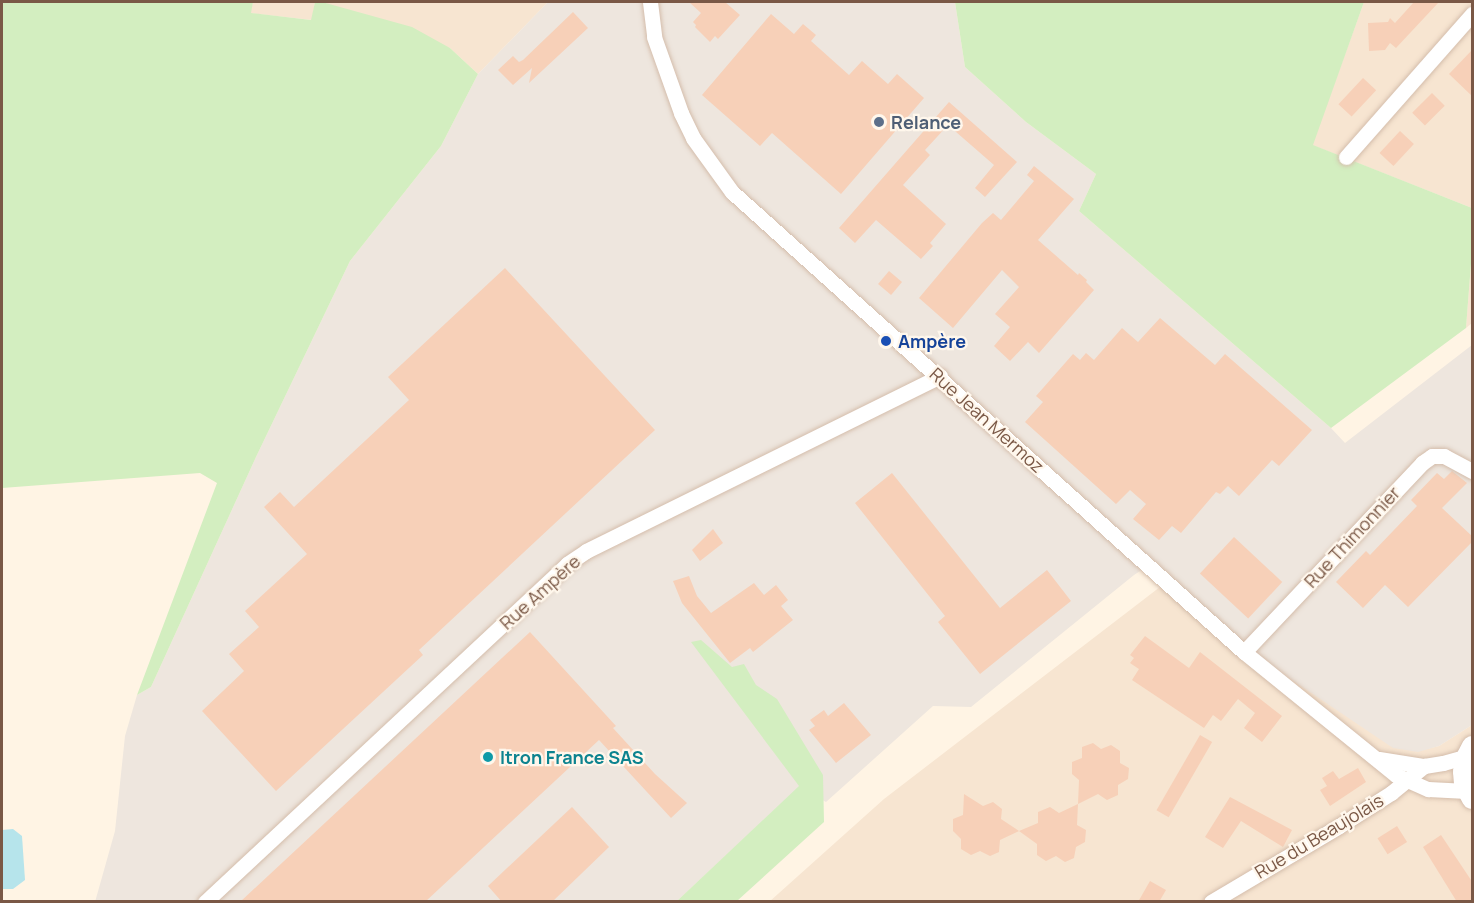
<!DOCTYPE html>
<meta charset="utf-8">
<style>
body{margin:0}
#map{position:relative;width:1474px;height:903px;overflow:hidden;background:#fff4e4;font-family:Manrope,sans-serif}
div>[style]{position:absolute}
.residential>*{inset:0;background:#f7e5d1}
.industrial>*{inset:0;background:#eee6de}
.green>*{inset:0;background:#d3eec0}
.water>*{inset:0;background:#b6e4eb}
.building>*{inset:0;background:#f7d0b8;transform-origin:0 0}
.roads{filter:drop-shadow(0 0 2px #d4bdab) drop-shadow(0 0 2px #d4bdab)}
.minor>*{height:15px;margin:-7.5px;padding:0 7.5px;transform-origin:7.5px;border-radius:7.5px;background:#fff}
.tertiary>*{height:20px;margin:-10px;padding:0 10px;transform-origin:10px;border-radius:10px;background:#fff}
.dots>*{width:16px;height:16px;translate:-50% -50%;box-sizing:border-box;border:3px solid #fff7ec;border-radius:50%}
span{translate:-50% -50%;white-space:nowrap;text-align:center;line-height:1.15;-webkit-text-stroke:4.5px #fff7ec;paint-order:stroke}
.service-label{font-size:18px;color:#4e5e75;font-weight:700}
.left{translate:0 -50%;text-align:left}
.transit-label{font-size:18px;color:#164399;font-weight:700}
.street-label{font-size:18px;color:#7a5846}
.culture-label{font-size:18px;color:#0d838f;font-weight:700}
.frame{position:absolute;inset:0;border:3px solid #7a5846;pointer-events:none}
</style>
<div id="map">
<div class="residential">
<i style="clip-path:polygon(253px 2px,315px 2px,312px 20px,250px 13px)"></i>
<i style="clip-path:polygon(322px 2px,548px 2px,478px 74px,450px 48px)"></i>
<i style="clip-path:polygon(1364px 2px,1472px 2px,1472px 208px,1312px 145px)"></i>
<i style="clip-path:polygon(1472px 251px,1472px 323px,1466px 328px)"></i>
<i style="clip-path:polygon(1173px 577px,1268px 664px,1418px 751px,1439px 746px,1472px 725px,1472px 901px,769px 902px,884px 799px)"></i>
</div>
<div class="industrial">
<i style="clip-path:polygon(548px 2px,955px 2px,965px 67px,1026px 122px,1096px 174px,1079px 211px,1331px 428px,1345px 443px,1472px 345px,1472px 725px,1439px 746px,1418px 752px,1393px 748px,1268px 664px,1154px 562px,1134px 575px,971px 707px,933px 706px,826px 802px,799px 787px,677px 901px,95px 902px,115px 831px,125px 736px,137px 695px,151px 687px,256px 457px,350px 261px,441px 146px,478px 74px)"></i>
</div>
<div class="green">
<i style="clip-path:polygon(2px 2px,253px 2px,251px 13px,311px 20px,315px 2px,322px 2px,412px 27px,450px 48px,478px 74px,441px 146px,350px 261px,256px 457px,151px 687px,137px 695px,217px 483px,200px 473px,2px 488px)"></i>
<i style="clip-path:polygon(955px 2px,1364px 2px,1313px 145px,1472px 208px,1472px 251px,1466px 328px,1331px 428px,1079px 211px,1096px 174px,1026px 122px,965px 67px)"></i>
<i style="clip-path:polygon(701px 640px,732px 667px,744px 664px,756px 685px,777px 699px,823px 775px,824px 822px,737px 901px,677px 901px,799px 786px,691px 642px)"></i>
</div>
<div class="water">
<i style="clip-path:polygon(13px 829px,22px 836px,25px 880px,13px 889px,2px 889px,2px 830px)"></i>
</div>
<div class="building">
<i style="clip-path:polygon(689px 2px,725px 2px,740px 15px,718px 39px,715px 36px,710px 42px,695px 27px,696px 25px,693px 22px,701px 13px)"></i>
<i style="clip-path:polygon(1414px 2px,1439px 2px,1396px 48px,1390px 43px,1385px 50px,1369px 51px,1368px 23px,1388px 22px,1390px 18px,1395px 23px)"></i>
<i style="clip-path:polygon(573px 12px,588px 28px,529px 83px,532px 68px,513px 85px,498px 70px,513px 56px,519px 62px,523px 60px)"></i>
<i style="clip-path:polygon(771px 14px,794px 34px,803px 24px,816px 35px,811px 41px,849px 75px,862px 61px,888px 84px,897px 74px,924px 98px,841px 194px,772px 133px,760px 146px,702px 95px)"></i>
<i style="clip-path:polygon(1473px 49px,1473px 97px,1449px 74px)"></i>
<i style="left:1363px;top:78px;width:18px;height:36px;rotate:43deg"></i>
<i style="left:1432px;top:93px;width:18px;height:28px;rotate:45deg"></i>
<i style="clip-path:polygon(949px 102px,1017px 162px,985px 197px,975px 188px,994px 165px,948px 125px,925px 150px,930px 155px,903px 185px,946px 224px,930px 243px,933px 246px,921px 259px,876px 220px,855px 243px,839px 228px)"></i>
<i style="left:1400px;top:131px;width:19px;height:30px;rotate:43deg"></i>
<i style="clip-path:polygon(1034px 166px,1074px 199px,1038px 240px,1078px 275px,1079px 273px,1087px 280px,1086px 282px,1094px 290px,1039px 353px,1028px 342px,1010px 361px,994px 346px,1010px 327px,995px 314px,1019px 287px,1002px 270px,953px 328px,919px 298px,982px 223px,993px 213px,1001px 220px,1034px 181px,1027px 175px)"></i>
<i style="clip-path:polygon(505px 268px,655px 430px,419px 650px,423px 655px,276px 791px,202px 711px,244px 671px,229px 654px,259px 627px,245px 611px,307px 554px,264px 507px,280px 492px,294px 507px,409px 400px,388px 377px)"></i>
<i style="left:889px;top:271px;width:17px;height:17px;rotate:40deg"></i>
<i style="clip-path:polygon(1160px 318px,1215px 365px,1225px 354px,1312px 430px,1279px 466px,1272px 460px,1239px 496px,1228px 486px,1220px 494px,1216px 492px,1181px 533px,1172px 526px,1159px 540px,1133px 519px,1146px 504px,1130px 490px,1116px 504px,1025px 422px,1043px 402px,1036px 396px,1073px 354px,1080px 360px,1086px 353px,1094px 360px,1122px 328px,1138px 342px)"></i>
<i style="clip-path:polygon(1452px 471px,1467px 483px,1442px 508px,1473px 537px,1473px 541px,1408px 607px,1385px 585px,1363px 608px,1336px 582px,1366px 551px,1370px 555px,1417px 506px,1411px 500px,1437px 473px,1444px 479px)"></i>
<i style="clip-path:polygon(892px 473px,1000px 608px,1047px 570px,1071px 601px,980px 674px,938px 622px,945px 616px,855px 503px)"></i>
<i style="clip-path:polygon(713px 529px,723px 543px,700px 561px,692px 550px)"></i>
<i style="left:1234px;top:537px;width:66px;height:50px;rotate:43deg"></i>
<i style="clip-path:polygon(689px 576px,697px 596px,711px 613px,754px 583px,764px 595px,776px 585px,788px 600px,781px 606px,793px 620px,753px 652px,750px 648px,730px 663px,682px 603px,673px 581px)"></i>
<i style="clip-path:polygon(530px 632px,616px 726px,613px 728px,655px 774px,687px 803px,671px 818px,599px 740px,425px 902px,240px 902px)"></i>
<i style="clip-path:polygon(1145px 636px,1189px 668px,1200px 652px,1282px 716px,1262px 742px,1244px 728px,1255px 713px,1238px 699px,1221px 721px,1213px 715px,1204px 728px,1132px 680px,1139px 669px,1130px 663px,1134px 658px,1130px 655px)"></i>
<i style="clip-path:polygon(844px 703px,871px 735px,836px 763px,809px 730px,815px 726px,810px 720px,824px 710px,828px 716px)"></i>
<i style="left:1200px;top:735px;width:14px;height:87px;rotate:30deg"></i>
<i style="clip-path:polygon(1093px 743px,1101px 749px,1111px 745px,1120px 751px,1120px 763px,1129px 768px,1128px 779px,1118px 785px,1118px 795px,1107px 800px,1098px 794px,1078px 804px,1077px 825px,1086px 830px,1085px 842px,1076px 847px,1074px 858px,1065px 862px,1056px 856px,1046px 861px,1037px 855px,1037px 844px,1019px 831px,1000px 840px,999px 852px,990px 856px,980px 851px,971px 855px,961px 849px,961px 839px,953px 831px,953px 819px,963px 815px,964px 794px,983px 806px,993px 802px,1002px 809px,1001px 819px,1019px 831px,1038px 823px,1038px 812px,1050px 807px,1059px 813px,1078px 804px,1079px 780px,1072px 774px,1072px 762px,1082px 758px,1082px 747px)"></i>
<i style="clip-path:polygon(1358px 768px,1366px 782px,1330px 806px,1320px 790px,1327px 786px,1322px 778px,1333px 771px,1339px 779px)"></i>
<i style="clip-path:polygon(1230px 797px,1292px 830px,1283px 847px,1241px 821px,1223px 848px,1205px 837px)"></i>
<i style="clip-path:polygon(572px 807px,609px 847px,552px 902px,502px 902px,488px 886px)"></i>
<i style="left:1397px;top:826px;width:19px;height:23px;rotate:58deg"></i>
<i style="clip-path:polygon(1441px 835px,1473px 883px,1473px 902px,1457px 902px,1423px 847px)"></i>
<i style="clip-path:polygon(1150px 881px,1166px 890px,1159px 902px,1138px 902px)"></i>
</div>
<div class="roads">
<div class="minor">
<i style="left:650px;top:2px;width:35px;rotate:83deg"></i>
<i style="left:654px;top:37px;width:81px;rotate:70.4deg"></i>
<i style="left:681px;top:113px;width:28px;rotate:64deg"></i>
<i style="left:693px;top:138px;width:67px;rotate:54.2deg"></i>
<i style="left:732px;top:192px;width:688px;rotate:41.94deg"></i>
<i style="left:1244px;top:652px;width:196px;rotate:39deg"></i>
<i style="left:1396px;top:775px;width:35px;rotate:24deg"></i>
<i style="left:1428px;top:789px;width:39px;rotate:3deg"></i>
<i style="left:1346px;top:157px;width:191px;rotate:-48.6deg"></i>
<i style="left:1244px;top:652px;width:260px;rotate:-46.7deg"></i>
<i style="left:1422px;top:463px;width:12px;rotate:-35deg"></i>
<i style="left:1432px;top:456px;width:12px"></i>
<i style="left:1444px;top:456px;width:32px;rotate:28deg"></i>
<i style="left:1379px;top:759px;width:46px;rotate:8.8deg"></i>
<i style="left:1424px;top:766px;width:19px;rotate:-9deg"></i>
<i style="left:1443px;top:763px;width:25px;rotate:-16deg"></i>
<i style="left:205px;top:902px;width:495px;rotate:-43deg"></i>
<i style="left:567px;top:564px;width:23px;rotate:-34deg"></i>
<i style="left:586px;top:551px;width:395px;rotate:-26.3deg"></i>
<i style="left:1211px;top:902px;width:149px;rotate:-30.7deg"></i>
<i style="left:1339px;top:826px;width:62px;rotate:-32.4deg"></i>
<i style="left:1391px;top:793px;width:43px;rotate:-39.3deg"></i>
</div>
<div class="tertiary">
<i style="left:1472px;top:746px;width:11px;rotate:117deg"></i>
<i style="left:1467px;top:756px;width:16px;rotate:104deg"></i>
<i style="left:1463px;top:772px;width:12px;rotate:85deg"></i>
<i style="left:1464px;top:784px;width:17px;rotate:62deg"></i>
</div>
</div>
<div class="dots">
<i style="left:879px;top:122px;background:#5c6f8a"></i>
<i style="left:886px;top:341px;background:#1a4fb4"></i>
<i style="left:488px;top:757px;background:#0f9aa8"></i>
</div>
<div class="service-label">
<span class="left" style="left:891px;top:122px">Relance</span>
</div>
<div class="transit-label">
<span class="left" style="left:898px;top:341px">Ampère</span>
</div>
<div class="street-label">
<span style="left:987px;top:420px;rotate:42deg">Rue Jean Mermoz</span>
<span style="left:1352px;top:537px;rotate:-47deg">Rue Thimonnier</span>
<span style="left:540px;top:592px;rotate:-42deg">Rue Ampère</span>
<span style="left:1319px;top:836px;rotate:-31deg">Rue du Beaujolais</span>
</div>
<div class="culture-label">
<span class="left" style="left:500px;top:757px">Itron France SAS</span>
</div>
<div class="frame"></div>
</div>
